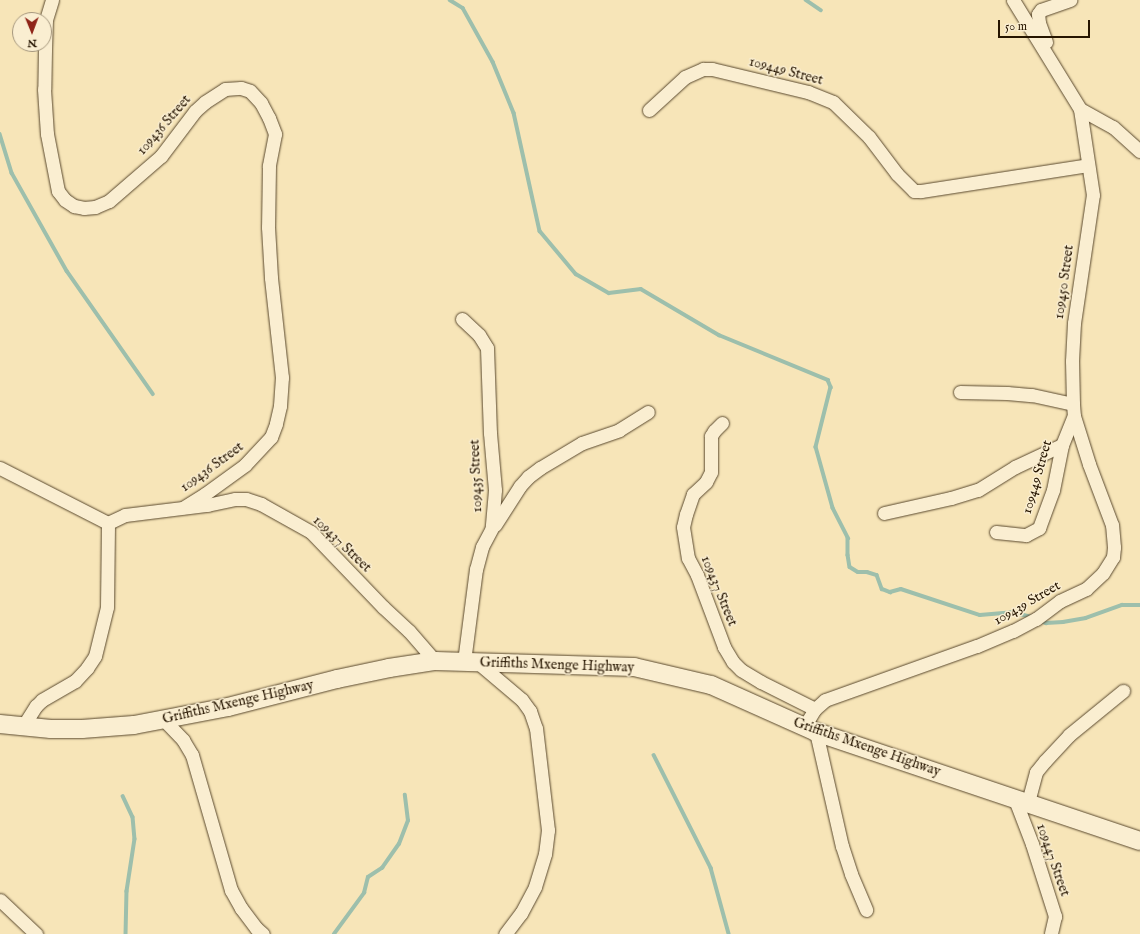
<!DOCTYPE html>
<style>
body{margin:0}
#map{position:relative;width:1140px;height:934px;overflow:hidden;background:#f7e5b8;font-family:"IM FELL English",serif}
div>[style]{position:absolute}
.stream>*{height:3.5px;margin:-1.75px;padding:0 1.75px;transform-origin:1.75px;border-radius:1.75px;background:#9dbfac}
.roads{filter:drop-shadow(0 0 1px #5a492e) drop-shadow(0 0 1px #5a492e)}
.street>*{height:13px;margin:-6.5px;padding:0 6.5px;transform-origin:6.5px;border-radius:6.5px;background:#faeed1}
.secondary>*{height:18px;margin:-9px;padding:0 9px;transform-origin:9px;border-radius:9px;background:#faeed1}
span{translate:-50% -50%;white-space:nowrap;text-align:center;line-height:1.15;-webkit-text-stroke:3px #faeed1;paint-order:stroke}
.street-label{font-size:14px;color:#261500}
.north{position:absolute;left:12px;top:12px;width:40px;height:40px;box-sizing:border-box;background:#faeed1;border:1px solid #a5977d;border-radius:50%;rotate:179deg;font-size:11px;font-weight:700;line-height:16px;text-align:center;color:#261500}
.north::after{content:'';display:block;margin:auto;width:14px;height:18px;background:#8f2418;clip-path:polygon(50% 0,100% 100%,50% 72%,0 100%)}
.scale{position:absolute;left:998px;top:20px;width:92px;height:18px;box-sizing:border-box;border:2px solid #261500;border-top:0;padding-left:5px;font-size:12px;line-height:14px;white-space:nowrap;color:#261500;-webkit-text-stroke:3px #faeed1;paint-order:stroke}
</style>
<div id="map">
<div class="stream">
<i style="left:450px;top:0;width:15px;rotate:32deg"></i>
<i style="left:463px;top:8px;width:62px;rotate:60.9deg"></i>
<i style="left:493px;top:62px;width:55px;rotate:67.6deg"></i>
<i style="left:514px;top:113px;width:121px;rotate:77.6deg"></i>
<i style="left:540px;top:231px;width:56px;rotate:50.1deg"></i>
<i style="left:576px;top:274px;width:38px;rotate:30deg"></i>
<i style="left:609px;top:293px;width:32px;rotate:-7deg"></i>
<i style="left:641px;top:289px;width:91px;rotate:30.5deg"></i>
<i style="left:719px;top:335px;width:118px;rotate:22.4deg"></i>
<i style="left:828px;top:380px;width:8px;rotate:67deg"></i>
<i style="left:831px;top:387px;width:62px;rotate:104deg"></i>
<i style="left:816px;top:447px;width:63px;rotate:74.4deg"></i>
<i style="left:833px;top:508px;width:34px;rotate:63deg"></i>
<i style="left:848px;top:538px;width:17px;rotate:90deg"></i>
<i style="left:848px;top:555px;width:12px;rotate:81deg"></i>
<i style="left:850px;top:567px;width:9px;rotate:32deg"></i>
<i style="left:858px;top:572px;width:9px"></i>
<i style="left:867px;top:572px;width:10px;rotate:17deg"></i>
<i style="left:877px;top:575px;width:15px;rotate:70deg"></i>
<i style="left:882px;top:589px;width:9px;rotate:21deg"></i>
<i style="left:890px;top:592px;width:11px;rotate:-15deg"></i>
<i style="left:901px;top:589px;width:83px;rotate:18.2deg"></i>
<i style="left:980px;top:615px;width:32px;rotate:-5deg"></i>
<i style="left:1012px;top:612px;width:21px;rotate:14deg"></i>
<i style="left:806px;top:0;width:18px;rotate:34deg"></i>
<i style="left:0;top:134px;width:41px;rotate:72.9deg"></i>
<i style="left:12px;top:173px;width:112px;rotate:60.7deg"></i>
<i style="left:67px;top:271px;width:150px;rotate:55deg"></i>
<i style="left:1039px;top:620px;width:8px;rotate:23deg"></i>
<i style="left:1046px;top:623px;width:17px;rotate:-3deg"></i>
<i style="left:1063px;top:622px;width:23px;rotate:-10deg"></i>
<i style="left:1086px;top:618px;width:38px;rotate:-20deg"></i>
<i style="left:1122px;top:605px;width:18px"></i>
<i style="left:654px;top:755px;width:127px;rotate:63.2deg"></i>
<i style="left:711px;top:868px;width:68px;rotate:74.7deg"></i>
<i style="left:123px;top:796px;width:23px;rotate:65deg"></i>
<i style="left:133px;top:817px;width:22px;rotate:85deg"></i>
<i style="left:135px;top:839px;width:53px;rotate:98.7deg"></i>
<i style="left:127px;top:891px;width:43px;rotate:91.3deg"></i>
<i style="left:334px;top:934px;width:51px;rotate:-53.8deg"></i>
<i style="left:364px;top:893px;width:16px;rotate:-76deg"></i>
<i style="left:368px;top:877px;width:17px;rotate:-33deg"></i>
<i style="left:382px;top:868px;width:29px;rotate:-55deg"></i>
<i style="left:399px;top:844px;width:25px;rotate:-69deg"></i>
<i style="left:408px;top:821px;width:26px;rotate:-97deg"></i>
</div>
<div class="roads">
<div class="street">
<i style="left:52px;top:0;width:21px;rotate:107deg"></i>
<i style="left:46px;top:20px;width:30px;rotate:92deg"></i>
<i style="left:45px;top:50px;width:39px;rotate:91deg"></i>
<i style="left:44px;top:89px;width:45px;rotate:86.2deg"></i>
<i style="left:47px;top:134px;width:58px;rotate:79.1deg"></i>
<i style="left:58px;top:191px;width:11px;rotate:52deg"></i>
<i style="left:65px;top:200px;width:11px;rotate:34deg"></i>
<i style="left:74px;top:206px;width:10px;rotate:11deg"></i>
<i style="left:84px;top:208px;width:11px;rotate:-5deg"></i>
<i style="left:95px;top:207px;width:15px;rotate:-23deg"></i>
<i style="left:109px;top:201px;width:69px;rotate:-40.9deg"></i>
<i style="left:161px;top:156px;width:56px;rotate:-52.9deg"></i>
<i style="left:195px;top:111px;width:13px;rotate:-42deg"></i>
<i style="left:205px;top:102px;width:24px;rotate:-33deg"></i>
<i style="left:225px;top:89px;width:16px;rotate:-4deg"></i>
<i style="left:241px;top:88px;width:9px;rotate:18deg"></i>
<i style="left:250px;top:91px;width:16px;rotate:47deg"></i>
<i style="left:261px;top:103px;width:17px;rotate:62deg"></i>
<i style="left:269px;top:118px;width:17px;rotate:69deg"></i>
<i style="left:275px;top:134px;width:33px;rotate:101deg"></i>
<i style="left:269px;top:166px;width:61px;rotate:90.9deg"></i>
<i style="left:268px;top:227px;width:51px;rotate:86.6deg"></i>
<i style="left:271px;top:278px;width:100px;rotate:83.7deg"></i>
<i style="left:282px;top:377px;width:29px;rotate:94deg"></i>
<i style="left:280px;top:406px;width:18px;rotate:103deg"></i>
<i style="left:276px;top:424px;width:14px;rotate:111deg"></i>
<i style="left:271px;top:437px;width:38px;rotate:133deg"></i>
<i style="left:245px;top:465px;width:49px;rotate:144.1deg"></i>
<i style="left:205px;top:494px;width:25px;rotate:148deg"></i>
<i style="left:1013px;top:0;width:128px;rotate:58.4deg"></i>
<i style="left:1080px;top:109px;width:38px;rotate:29deg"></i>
<i style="left:1113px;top:127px;width:36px;rotate:42deg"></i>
<i style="left:1046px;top:42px;width:20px;rotate:-110deg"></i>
<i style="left:1039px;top:23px;width:9px;rotate:-96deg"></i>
<i style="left:1038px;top:14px;width:5px;rotate:-53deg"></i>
<i style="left:1041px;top:10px;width:31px;rotate:-19deg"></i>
<i style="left:649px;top:110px;width:49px;rotate:-42.5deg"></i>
<i style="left:685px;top:77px;width:20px;rotate:-24deg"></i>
<i style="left:703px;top:69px;width:9px"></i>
<i style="left:712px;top:69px;width:99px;rotate:13.5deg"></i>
<i style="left:808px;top:92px;width:27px;rotate:22deg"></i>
<i style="left:833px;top:102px;width:50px;rotate:44.2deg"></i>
<i style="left:869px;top:137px;width:46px;rotate:52.9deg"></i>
<i style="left:897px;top:174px;width:24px;rotate:45deg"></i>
<i style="left:914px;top:191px;width:7px"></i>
<i style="left:921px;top:191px;width:169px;rotate:-8.8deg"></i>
<i style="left:462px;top:319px;width:23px;rotate:43deg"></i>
<i style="left:479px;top:335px;width:15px;rotate:58deg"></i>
<i style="left:487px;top:348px;width:85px;rotate:88deg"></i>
<i style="left:490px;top:433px;width:57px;rotate:85deg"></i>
<i style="left:495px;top:490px;width:38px;rotate:95deg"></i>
<i style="left:492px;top:528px;width:21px;rotate:118deg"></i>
<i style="left:482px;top:547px;width:23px;rotate:105deg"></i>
<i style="left:476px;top:569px;width:93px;rotate:97.4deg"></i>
<i style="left:960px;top:392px;width:47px;rotate:1.2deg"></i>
<i style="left:1007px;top:393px;width:25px;rotate:5deg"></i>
<i style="left:1032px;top:395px;width:42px;rotate:12.4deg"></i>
<i style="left:722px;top:423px;width:11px;rotate:135deg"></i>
<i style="left:714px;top:431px;width:6px;rotate:121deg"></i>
<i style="left:711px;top:436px;width:36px;rotate:90deg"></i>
<i style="left:711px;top:472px;width:11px;rotate:117deg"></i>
<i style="left:706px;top:482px;width:18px;rotate:137deg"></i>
<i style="left:693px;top:494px;width:21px;rotate:109deg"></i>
<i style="left:686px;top:514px;width:13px;rotate:103deg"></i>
<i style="left:683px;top:527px;width:31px;rotate:81deg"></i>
<i style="left:688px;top:558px;width:19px;rotate:62deg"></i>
<i style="left:697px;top:575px;width:77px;rotate:69.4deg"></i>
<i style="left:724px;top:647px;width:17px;rotate:59deg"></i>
<i style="left:733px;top:662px;width:11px;rotate:45deg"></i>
<i style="left:741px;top:670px;width:23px;rotate:31deg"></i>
<i style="left:761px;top:682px;width:60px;rotate:26.6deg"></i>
<i style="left:0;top:468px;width:121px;rotate:27deg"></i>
<i style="left:108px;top:523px;width:19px;rotate:-25deg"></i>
<i style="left:125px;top:515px;width:83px;rotate:-7deg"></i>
<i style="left:207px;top:505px;width:29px;rotate:-12deg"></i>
<i style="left:235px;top:499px;width:11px"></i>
<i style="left:246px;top:499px;width:16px;rotate:18deg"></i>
<i style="left:261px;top:504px;width:57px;rotate:29.2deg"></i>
<i style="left:311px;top:532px;width:104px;rotate:46.2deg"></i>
<i style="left:383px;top:607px;width:35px;rotate:43deg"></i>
<i style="left:409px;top:631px;width:40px;rotate:49deg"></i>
<i style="left:884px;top:513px;width:69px;rotate:-12.6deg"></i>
<i style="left:951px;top:498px;width:28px;rotate:-17deg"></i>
<i style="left:978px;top:490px;width:44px;rotate:-31.9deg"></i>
<i style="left:1015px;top:467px;width:52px;rotate:-25.1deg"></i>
<i style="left:495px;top:525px;width:46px;rotate:-57.3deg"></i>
<i style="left:520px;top:486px;width:12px;rotate:-48deg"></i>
<i style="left:528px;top:477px;width:15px;rotate:-37deg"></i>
<i style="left:540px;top:468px;width:49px;rotate:-30.8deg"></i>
<i style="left:582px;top:443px;width:39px;rotate:-19deg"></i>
<i style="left:619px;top:430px;width:34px;rotate:-32deg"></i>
<i style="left:996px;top:532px;width:30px;rotate:6deg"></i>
<i style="left:1026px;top:535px;width:15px;rotate:-28deg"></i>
<i style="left:1039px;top:528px;width:40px;rotate:-69.8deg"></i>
<i style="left:1053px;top:490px;width:46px;rotate:-78.7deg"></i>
<i style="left:1062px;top:445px;width:31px;rotate:-68deg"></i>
<i style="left:476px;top:661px;width:60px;rotate:40.3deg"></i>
<i style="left:522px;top:700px;width:14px;rotate:54deg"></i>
<i style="left:530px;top:711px;width:18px;rotate:71deg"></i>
<i style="left:536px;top:728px;width:103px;rotate:83.3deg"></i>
<i style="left:548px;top:830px;width:24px;rotate:97deg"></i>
<i style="left:545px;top:854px;width:34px;rotate:107deg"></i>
<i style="left:535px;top:887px;width:30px;rotate:118deg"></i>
<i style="left:521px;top:913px;width:26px;rotate:127deg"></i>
<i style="left:164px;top:720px;width:28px;rotate:46deg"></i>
<i style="left:183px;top:740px;width:17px;rotate:59deg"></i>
<i style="left:192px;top:755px;width:141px;rotate:73.9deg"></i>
<i style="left:231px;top:890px;width:21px;rotate:61deg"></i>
<i style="left:241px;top:908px;width:25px;rotate:53deg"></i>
<i style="left:256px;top:928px;width:9px;rotate:41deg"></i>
<i style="left:804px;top:727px;width:21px;rotate:-59deg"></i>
<i style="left:815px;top:709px;width:13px;rotate:-42deg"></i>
<i style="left:825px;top:700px;width:161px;rotate:-19.6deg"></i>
<i style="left:977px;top:646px;width:39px;rotate:-23deg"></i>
<i style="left:1013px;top:631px;width:26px;rotate:-28deg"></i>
<i style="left:1036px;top:619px;width:30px;rotate:-37deg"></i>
<i style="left:1060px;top:601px;width:29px;rotate:-25deg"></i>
<i style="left:1086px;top:589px;width:23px;rotate:-43deg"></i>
<i style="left:1103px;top:573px;width:19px;rotate:-58deg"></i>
<i style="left:1113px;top:557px;width:10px;rotate:-84deg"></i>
<i style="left:1114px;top:547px;width:22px;rotate:-95deg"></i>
<i style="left:1112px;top:525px;width:65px;rotate:-110.7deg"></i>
<i style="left:1089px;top:464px;width:50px;rotate:-107.4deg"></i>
<i style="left:1074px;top:416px;width:12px;rotate:-95deg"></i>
<i style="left:1073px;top:404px;width:43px;rotate:-91.3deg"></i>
<i style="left:1072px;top:361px;width:38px;rotate:-87deg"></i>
<i style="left:1074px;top:323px;width:129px;rotate:-81.6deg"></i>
<i style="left:1093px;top:195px;width:87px;rotate:-98.6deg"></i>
<i style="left:22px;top:728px;width:26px;rotate:-58deg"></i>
<i style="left:36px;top:706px;width:8px;rotate:-45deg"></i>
<i style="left:42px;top:700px;width:38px;rotate:-30deg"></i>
<i style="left:75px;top:681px;width:18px;rotate:-47deg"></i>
<i style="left:87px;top:668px;width:14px;rotate:-56deg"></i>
<i style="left:95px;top:656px;width:50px;rotate:-76.2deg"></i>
<i style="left:107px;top:607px;width:84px;rotate:-89.3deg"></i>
<i style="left:816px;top:732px;width:117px;rotate:77.2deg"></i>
<i style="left:842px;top:846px;width:29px;rotate:72deg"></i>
<i style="left:851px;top:874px;width:39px;rotate:67deg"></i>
<i style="left:1014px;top:797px;width:50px;rotate:69deg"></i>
<i style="left:1032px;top:844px;width:76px;rotate:72.3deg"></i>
<i style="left:1055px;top:916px;width:18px;rotate:103deg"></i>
<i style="left:1028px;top:802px;width:31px;rotate:-75deg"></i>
<i style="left:1036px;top:772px;width:14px;rotate:-51deg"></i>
<i style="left:1045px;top:761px;width:35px;rotate:-47deg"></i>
<i style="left:1069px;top:735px;width:70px;rotate:-39.2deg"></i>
<i style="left:0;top:900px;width:50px;rotate:43.4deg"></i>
</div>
<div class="secondary">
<i style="left:0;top:724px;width:51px;rotate:5.6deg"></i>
<i style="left:51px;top:729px;width:31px"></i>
<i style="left:82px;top:729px;width:52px;rotate:-4.4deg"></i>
<i style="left:134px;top:725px;width:96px;rotate:-10.8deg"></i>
<i style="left:228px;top:707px;width:113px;rotate:-14.4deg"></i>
<i style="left:337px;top:679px;width:53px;rotate:-11.9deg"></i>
<i style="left:389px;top:668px;width:47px;rotate:-8.7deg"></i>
<i style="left:435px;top:661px;width:199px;rotate:1.7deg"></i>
<i style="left:634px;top:667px;width:79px;rotate:13.2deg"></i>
<i style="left:711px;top:685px;width:115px;rotate:24.1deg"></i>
<i style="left:816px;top:732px;width:342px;rotate:18.6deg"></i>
</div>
</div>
<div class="street-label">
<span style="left:786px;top:71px;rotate:15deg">109449 Street</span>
<span style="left:164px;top:125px;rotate:-49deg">109436 Street</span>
<span style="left:1064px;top:282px;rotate:-82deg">109450 Street</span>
<span style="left:212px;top:467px;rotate:-36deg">109436 Street</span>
<span style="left:476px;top:476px;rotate:-92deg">109435 Street</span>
<span style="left:1037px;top:477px;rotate:-74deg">109449 Street</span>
<span style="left:342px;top:544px;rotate:44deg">109437 Street</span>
<span style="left:719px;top:591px;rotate:68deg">109437 Street</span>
<span style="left:1027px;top:603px;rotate:-30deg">109439 Street</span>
<span style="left:557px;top:665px;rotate:2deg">Griffiths Mxenge Highway</span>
<span style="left:238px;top:702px;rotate:-13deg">Griffiths Mxenge Highway</span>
<span style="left:867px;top:747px;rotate:19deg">Griffiths Mxenge Highway</span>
<span style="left:1053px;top:860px;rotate:71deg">109447 Street</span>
</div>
<div class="north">N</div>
<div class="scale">50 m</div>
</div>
